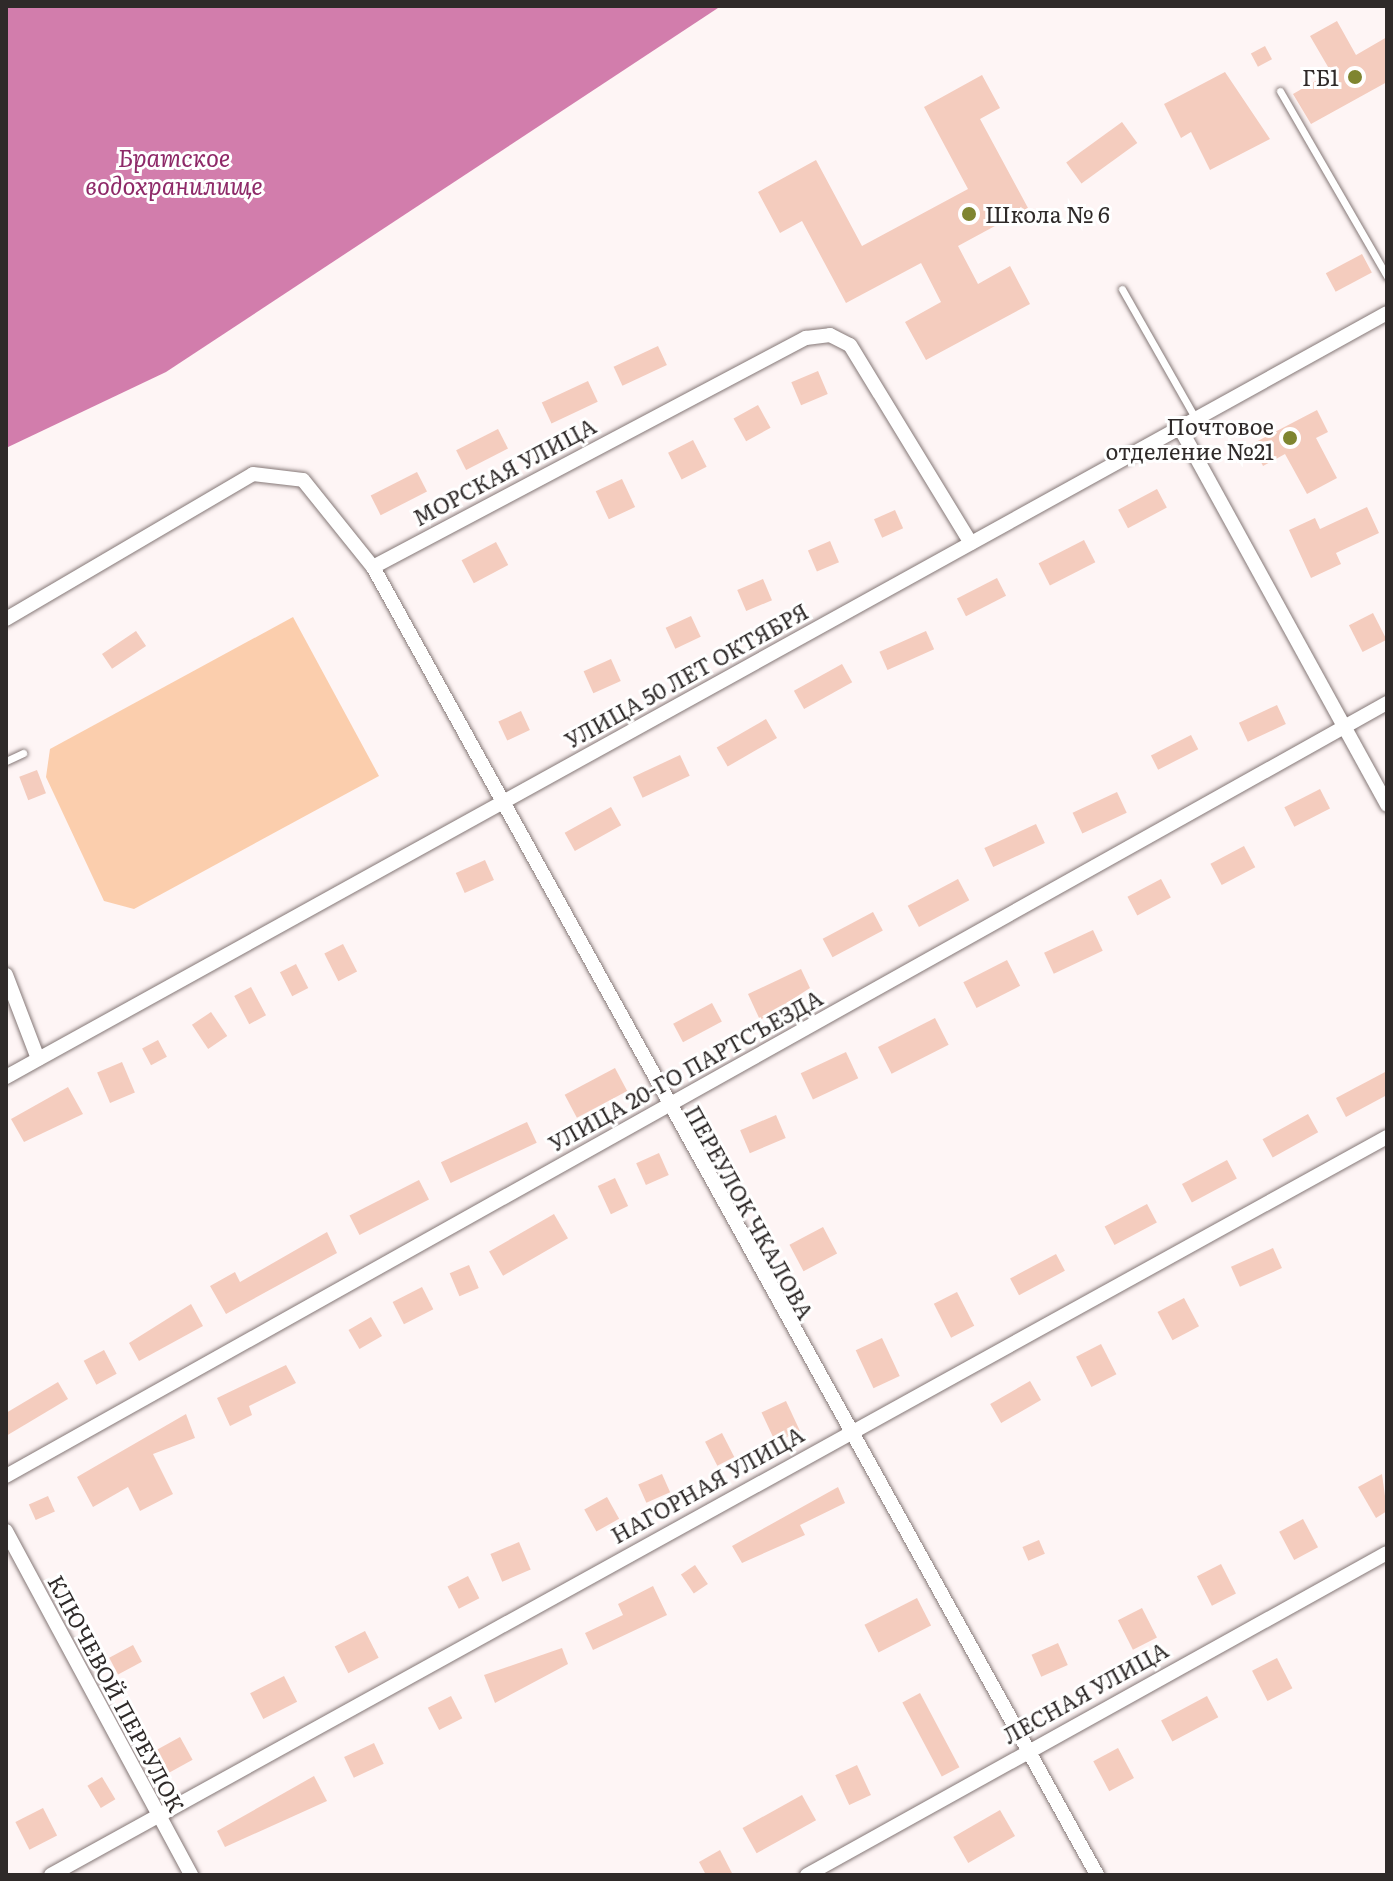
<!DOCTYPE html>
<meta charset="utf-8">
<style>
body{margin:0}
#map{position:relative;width:1393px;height:1881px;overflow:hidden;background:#fef5f5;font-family:Literata,serif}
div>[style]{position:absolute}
.green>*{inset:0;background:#fbcead}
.water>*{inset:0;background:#d27dac}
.building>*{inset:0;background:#f4ccbe;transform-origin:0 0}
.roads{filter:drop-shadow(0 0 2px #857877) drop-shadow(0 0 2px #857877)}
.lane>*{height:7px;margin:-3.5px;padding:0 3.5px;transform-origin:3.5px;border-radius:3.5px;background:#fff}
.street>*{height:14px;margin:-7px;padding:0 7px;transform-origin:7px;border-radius:7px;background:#fff}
.dots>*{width:22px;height:22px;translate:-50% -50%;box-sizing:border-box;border:4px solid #fff;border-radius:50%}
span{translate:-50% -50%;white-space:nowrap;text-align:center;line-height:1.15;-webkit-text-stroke:6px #fff;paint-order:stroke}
.poi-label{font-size:22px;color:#2f2a29}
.right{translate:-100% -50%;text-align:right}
.left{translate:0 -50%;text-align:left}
.street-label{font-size:22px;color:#2f2a29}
.water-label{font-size:24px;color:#8e2968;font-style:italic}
.frame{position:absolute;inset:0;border:8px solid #2f2a29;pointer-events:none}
</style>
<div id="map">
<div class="green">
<i style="clip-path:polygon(293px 617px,379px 776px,134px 909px,104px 901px,46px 777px,50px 749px)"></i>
</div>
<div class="water">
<i style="clip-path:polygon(6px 6px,721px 6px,166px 372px,6px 448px)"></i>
</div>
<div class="building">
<i style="clip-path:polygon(1337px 21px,1356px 55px,1387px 37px,1387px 82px,1311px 124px,1293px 94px,1331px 72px,1310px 36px)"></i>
<i style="left:1265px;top:46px;width:15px;height:16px;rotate:62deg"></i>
<i style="clip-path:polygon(1225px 72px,1270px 139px,1210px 170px,1191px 132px,1181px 138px,1164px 104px)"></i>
<i style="clip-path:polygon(982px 75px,1000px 108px,980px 119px,1028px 208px,958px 246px,978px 284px,1010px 266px,1030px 304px,926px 360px,905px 322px,941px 302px,921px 263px,846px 303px,802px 221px,780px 233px,758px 192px,816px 160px,862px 246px,968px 189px,924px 107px)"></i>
<i style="left:1122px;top:122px;width:26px;height:69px;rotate:54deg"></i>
<i style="left:1362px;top:254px;width:21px;height:41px;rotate:62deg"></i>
<i style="left:658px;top:346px;width:21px;height:49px;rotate:65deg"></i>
<i style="left:818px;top:371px;width:25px;height:29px;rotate:67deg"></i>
<i style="left:588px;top:381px;width:23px;height:51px;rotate:65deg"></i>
<i style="left:758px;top:405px;width:26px;height:28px;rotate:61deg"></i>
<i style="clip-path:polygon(1317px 410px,1328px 432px,1316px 438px,1337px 478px,1307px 494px,1285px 454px,1263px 466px,1252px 444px)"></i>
<i style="left:498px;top:429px;width:22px;height:47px;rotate:63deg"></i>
<i style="left:693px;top:440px;width:30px;height:28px;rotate:63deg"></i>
<i style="left:417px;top:472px;width:22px;height:52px;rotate:63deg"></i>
<i style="left:622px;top:479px;width:31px;height:29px;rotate:65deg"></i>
<i style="left:1157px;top:489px;width:21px;height:44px;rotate:62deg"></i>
<i style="clip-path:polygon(1367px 507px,1379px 533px,1336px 553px,1341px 564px,1311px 578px,1289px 530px,1315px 518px,1320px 529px)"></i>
<i style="left:895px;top:510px;width:20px;height:23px;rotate:66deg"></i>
<i style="left:1084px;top:540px;width:25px;height:51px;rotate:63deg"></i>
<i style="left:830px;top:541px;width:23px;height:24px;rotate:67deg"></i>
<i style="left:496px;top:542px;width:26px;height:39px;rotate:62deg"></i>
<i style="left:997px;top:578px;width:20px;height:45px;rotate:63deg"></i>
<i style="left:763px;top:579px;width:23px;height:28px;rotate:67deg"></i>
<i style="left:1373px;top:613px;width:30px;height:27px;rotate:63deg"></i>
<i style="left:691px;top:616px;width:23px;height:28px;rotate:65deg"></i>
<i style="left:136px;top:631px;width:18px;height:41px;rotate:56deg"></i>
<i style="left:926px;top:631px;width:20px;height:51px;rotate:66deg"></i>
<i style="left:611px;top:659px;width:24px;height:30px;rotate:66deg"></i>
<i style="left:842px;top:664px;width:21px;height:55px;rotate:61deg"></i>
<i style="left:1277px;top:705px;width:21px;height:42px;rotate:65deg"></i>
<i style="left:521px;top:711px;width:21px;height:25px;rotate:65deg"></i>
<i style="left:766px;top:719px;width:22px;height:57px;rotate:60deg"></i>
<i style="left:1191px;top:735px;width:16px;height:45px;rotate:63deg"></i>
<i style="left:680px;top:755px;width:23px;height:52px;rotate:65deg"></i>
<i style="left:37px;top:770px;width:25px;height:19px;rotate:69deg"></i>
<i style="left:1320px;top:789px;width:22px;height:40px;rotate:63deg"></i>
<i style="left:1117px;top:792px;width:23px;height:49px;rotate:65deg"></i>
<i style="left:611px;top:807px;width:21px;height:53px;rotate:61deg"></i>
<i style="left:1036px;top:824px;width:21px;height:57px;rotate:65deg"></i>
<i style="left:1244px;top:846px;width:24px;height:38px;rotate:62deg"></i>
<i style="left:485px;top:860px;width:22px;height:32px;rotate:66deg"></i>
<i style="left:958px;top:879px;width:24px;height:57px;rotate:62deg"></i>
<i style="left:1161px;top:879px;width:21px;height:38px;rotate:62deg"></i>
<i style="left:873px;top:912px;width:21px;height:57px;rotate:62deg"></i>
<i style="left:1093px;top:930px;width:23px;height:54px;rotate:65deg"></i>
<i style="left:343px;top:944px;width:31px;height:21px;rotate:63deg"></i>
<i style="left:1007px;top:960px;width:29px;height:49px;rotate:63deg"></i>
<i style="left:296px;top:964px;width:27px;height:18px;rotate:63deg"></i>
<i style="clip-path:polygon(801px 969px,810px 988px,760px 1020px,748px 994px)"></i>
<i style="left:251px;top:987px;width:32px;height:19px;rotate:62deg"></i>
<i style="left:712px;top:1003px;width:21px;height:44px;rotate:62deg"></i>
<i style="left:211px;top:1012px;width:29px;height:23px;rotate:56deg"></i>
<i style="left:935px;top:1018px;width:30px;height:64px;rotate:63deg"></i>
<i style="left:158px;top:1040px;width:19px;height:18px;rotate:62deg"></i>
<i style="left:846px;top:1052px;width:29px;height:50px;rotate:65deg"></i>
<i style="left:122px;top:1062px;width:33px;height:27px;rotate:67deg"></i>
<i style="left:615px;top:1068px;width:26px;height:57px;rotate:62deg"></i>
<i style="clip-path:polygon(1387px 1071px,1387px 1095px,1346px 1117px,1336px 1098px)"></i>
<i style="clip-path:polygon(68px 1087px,83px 1114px,24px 1142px,11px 1119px)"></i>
<i style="left:1308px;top:1114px;width:21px;height:52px;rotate:61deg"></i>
<i style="left:776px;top:1115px;width:25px;height:39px;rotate:67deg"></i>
<i style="left:527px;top:1122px;width:23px;height:95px;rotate:65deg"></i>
<i style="left:659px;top:1153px;width:24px;height:25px;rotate:66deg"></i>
<i style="left:1227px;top:1160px;width:21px;height:51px;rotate:62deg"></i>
<i style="left:615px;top:1178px;width:31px;height:19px;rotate:65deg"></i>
<i style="left:419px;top:1180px;width:22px;height:78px;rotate:63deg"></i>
<i style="left:1147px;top:1204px;width:21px;height:48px;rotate:62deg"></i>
<i style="left:554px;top:1214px;width:28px;height:75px;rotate:60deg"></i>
<i style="left:823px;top:1227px;width:30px;height:38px;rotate:62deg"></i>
<i style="clip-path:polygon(327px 1232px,337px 1253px,226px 1314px,210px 1286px,235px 1272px,240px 1282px)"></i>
<i style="left:1273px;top:1248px;width:22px;height:46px;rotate:66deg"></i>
<i style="left:1056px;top:1254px;width:19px;height:52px;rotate:62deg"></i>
<i style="left:469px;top:1265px;width:25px;height:21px;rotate:67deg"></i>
<i style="left:422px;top:1287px;width:25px;height:33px;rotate:63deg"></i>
<i style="left:957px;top:1292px;width:38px;height:26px;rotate:63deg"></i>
<i style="left:1184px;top:1298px;width:32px;height:30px;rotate:62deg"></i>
<i style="clip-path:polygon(191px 1304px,203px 1326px,139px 1361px,129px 1343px)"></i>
<i style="left:371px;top:1317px;width:22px;height:26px;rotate:60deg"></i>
<i style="left:882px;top:1338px;width:42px;height:29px;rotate:65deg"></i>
<i style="left:1101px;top:1344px;width:34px;height:28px;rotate:63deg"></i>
<i style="left:104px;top:1350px;width:27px;height:23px;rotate:62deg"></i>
<i style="clip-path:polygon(286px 1365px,296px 1383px,249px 1406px,252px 1415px,230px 1426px,217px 1398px)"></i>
<i style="left:1030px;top:1381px;width:22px;height:46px;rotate:60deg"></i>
<i style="clip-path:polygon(58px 1382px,68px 1399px,6px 1436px,6px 1413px)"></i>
<i style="left:786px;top:1401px;width:33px;height:27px;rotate:65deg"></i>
<i style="clip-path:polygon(186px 1414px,195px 1438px,153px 1454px,173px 1494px,140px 1511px,128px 1487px,93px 1507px,77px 1477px)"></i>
<i style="left:722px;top:1433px;width:27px;height:19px;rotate:63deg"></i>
<i style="left:662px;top:1474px;width:20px;height:26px;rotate:66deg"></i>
<i style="clip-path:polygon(1382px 1474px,1387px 1511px,1376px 1518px,1358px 1487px)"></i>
<i style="clip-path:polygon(838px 1487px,845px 1503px,800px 1525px,805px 1535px,742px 1563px,732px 1546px)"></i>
<i style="left:48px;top:1496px;width:17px;height:21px;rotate:66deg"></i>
<i style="left:607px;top:1497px;width:25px;height:26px;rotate:61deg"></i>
<i style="left:1303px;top:1519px;width:32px;height:27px;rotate:62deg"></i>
<i style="left:1039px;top:1540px;width:15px;height:18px;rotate:67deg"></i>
<i style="left:519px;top:1542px;width:30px;height:31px;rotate:67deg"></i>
<i style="left:1221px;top:1564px;width:33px;height:27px;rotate:63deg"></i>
<i style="left:695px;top:1565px;width:23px;height:17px;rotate:56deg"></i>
<i style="left:468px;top:1576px;width:25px;height:23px;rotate:63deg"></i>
<i style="clip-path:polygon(653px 1586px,667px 1615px,593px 1650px,585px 1633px,623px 1615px,618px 1604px)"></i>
<i style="left:917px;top:1598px;width:31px;height:59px;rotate:63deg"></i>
<i style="left:1142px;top:1608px;width:33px;height:27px;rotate:63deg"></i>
<i style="left:365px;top:1631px;width:30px;height:34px;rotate:63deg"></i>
<i style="left:1058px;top:1643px;width:24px;height:29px;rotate:66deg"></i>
<i style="left:133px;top:1645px;width:19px;height:27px;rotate:62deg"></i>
<i style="clip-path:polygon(562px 1648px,568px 1664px,495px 1703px,484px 1675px)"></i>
<i style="left:1277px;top:1658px;width:34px;height:28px;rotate:63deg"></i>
<i style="left:284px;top:1676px;width:29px;height:38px;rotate:63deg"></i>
<i style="left:920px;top:1693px;width:84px;height:20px;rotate:62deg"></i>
<i style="left:451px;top:1696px;width:25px;height:26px;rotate:63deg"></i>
<i style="left:1207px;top:1696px;width:24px;height:52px;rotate:62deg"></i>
<i style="left:180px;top:1737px;width:26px;height:29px;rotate:61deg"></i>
<i style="left:374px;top:1743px;width:23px;height:33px;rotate:65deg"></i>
<i style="left:1118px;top:1748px;width:34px;height:28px;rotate:62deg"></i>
<i style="left:857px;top:1765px;width:33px;height:24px;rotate:65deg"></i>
<i style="clip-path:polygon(314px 1776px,327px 1801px,225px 1847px,217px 1831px)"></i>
<i style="left:102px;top:1777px;width:26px;height:17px;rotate:59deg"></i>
<i style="left:802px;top:1795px;width:29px;height:68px;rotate:61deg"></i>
<i style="left:43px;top:1808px;width:31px;height:31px;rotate:63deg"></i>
<i style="left:1000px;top:1810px;width:30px;height:54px;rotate:60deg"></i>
<i style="clip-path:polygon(720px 1850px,733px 1875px,706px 1875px,699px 1862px)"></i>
</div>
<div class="roads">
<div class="lane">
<i style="left:1280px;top:91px;width:214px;rotate:60deg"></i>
<i style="left:1122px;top:289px;width:150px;rotate:60.4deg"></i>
<i style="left:6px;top:761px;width:19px;rotate:-25deg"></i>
</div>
<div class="street">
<i style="left:1180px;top:428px;width:430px;rotate:61.2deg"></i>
<i style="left:373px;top:567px;width:1495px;rotate:61.03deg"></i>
<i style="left:6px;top:619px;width:286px;rotate:-30.4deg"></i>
<i style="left:253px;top:474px;width:50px;rotate:6.8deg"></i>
<i style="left:303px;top:480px;width:112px;rotate:51.2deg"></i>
<i style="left:373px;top:567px;width:490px;rotate:-27.9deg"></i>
<i style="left:806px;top:338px;width:24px;rotate:-7deg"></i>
<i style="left:830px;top:335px;width:22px;rotate:27deg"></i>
<i style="left:850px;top:345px;width:232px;rotate:58.6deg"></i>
<i style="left:6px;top:975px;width:90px;rotate:69.1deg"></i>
<i style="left:6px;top:1077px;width:1578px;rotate:-28.95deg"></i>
<i style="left:6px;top:1476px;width:1583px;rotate:-29.24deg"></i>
<i style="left:6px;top:1531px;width:391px;rotate:61.7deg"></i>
<i style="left:51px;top:1875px;width:1526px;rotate:-28.92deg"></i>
<i style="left:807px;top:1875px;width:663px;rotate:-29.04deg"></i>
</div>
</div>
<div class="dots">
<i style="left:1355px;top:77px;background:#7f8530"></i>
<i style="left:969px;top:214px;background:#7f8530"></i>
<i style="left:1290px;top:438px;background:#7f8530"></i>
</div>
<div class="poi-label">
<span class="right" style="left:1339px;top:77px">ГБ1</span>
<span class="left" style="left:985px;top:214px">Школа № 6</span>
<span class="right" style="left:1274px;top:438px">Почтовое<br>отделение №21</span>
</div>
<div class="street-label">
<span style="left:504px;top:471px;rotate:-28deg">МОРСКАЯ УЛИЦА</span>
<span style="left:686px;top:675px;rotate:-29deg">УЛИЦА 50 ЛЕТ ОКТЯБРЯ</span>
<span style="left:685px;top:1070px;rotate:-29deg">УЛИЦА 20-ГО ПАРТСЪЕЗДА</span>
<span style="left:750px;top:1212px;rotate:61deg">ПЕРЕУЛОК ЧКАЛОВА</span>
<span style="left:707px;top:1484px;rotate:-29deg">НАГОРНАЯ УЛИЦА</span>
<span style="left:1085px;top:1692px;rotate:-29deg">ЛЕСНАЯ УЛИЦА</span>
<span style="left:117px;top:1693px;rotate:62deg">КЛЮЧЕВОЙ ПЕРЕУЛОК</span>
</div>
<div class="water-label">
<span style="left:174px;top:171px">Братское<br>водохранилище</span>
</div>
<div class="frame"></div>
</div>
